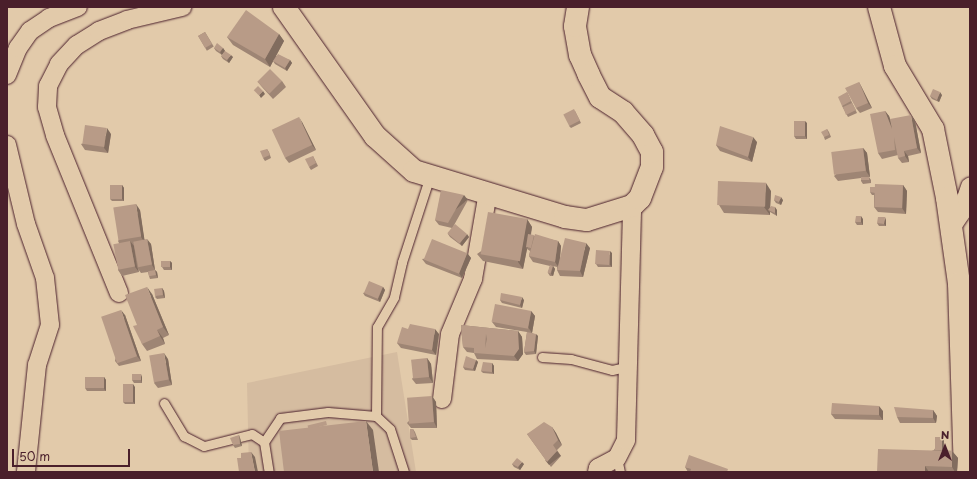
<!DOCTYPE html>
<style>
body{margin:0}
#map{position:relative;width:977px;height:479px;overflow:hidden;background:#e2caaa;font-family:"Playpen Sans",sans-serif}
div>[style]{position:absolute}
.built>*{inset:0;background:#d5bca0}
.roads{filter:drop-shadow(0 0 1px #4a1f2b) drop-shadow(0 0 1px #4a1f2b)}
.lane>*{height:9px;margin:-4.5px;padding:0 4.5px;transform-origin:4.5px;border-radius:4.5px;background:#e2caaa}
.street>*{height:18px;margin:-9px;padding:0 9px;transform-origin:9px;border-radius:9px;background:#e2caaa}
.secondary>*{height:22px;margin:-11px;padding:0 11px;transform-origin:11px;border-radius:11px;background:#e2caaa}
.wall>*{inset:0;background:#9e8574;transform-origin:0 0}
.shaded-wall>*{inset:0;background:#816c5e;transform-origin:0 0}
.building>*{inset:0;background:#b89b87;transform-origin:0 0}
span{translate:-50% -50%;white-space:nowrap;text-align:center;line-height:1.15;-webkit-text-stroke:3px #e2caaa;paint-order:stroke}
.frame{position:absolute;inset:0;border:8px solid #4a1f2b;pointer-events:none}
.north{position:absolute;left:925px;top:427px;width:40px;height:40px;-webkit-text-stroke:3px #e2caaa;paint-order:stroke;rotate:0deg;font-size:11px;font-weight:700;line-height:16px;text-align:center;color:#4a1f2b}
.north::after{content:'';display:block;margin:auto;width:14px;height:18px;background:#4a1f2b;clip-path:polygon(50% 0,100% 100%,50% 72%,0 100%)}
.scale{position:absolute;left:12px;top:449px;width:118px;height:18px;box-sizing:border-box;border:2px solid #4a1f2b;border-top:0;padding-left:5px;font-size:12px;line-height:14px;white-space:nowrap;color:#4a1f2b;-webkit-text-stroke:3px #e2caaa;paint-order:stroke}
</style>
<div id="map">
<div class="built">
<i style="clip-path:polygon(397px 352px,416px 472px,249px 472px,247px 383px)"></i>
</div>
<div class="roads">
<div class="lane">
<i style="left:542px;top:357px;width:29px;rotate:4deg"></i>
<i style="left:571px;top:359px;width:42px;rotate:15deg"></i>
<i style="left:612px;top:370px;width:13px;rotate:-13deg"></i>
<i style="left:164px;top:403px;width:39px;rotate:59deg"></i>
<i style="left:184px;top:436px;width:22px;rotate:27deg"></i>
<i style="left:204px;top:446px;width:49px;rotate:-14deg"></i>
<i style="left:252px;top:434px;width:14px;rotate:34deg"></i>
<i style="left:264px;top:442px;width:30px;rotate:81deg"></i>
<i style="left:264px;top:442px;width:29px;rotate:-56deg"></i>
<i style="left:280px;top:418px;width:48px;rotate:-7.1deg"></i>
<i style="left:328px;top:412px;width:48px;rotate:4.8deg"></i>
<i style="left:617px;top:458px;width:14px;rotate:78deg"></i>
<i style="left:404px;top:472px;width:45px;rotate:-108deg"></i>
<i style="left:390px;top:429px;width:19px;rotate:-137deg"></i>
<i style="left:376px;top:416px;width:89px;rotate:-89.4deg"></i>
<i style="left:377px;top:327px;width:34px;rotate:-60deg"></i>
<i style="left:394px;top:297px;width:36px;rotate:-77deg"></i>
<i style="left:402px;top:262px;width:87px;rotate:-72deg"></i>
</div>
<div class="street">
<i style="left:7px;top:75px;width:29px;rotate:-68deg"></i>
<i style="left:18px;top:48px;width:21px;rotate:-55deg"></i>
<i style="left:30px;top:31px;width:23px;rotate:-34deg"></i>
<i style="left:49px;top:18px;width:31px;rotate:-21deg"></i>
<i style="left:7px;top:145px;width:81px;rotate:76.5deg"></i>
<i style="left:26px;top:224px;width:57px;rotate:70.6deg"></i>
<i style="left:45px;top:278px;width:47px;rotate:83.9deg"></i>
<i style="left:50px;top:325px;width:42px;rotate:108deg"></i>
<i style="left:37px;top:365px;width:108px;rotate:95.9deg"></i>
<i style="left:951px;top:228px;width:18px;rotate:-56deg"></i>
<i style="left:961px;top:213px;width:28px;rotate:-71deg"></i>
<i style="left:119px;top:293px;width:170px;rotate:-112.1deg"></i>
<i style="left:55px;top:135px;width:29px;rotate:-106deg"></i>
<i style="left:47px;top:107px;width:21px;rotate:-87deg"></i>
<i style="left:48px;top:86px;width:25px;rotate:-63deg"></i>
<i style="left:59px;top:64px;width:26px;rotate:-47deg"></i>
<i style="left:77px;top:45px;width:26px;rotate:-32deg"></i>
<i style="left:99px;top:31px;width:30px;rotate:-21deg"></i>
<i style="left:127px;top:20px;width:57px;rotate:-13.3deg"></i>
<i style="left:442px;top:399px;width:65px;rotate:-83deg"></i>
<i style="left:450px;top:334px;width:60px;rotate:-67.3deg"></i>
<i style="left:473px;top:279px;width:88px;rotate:-80.2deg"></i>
<i style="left:597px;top:472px;width:4px;rotate:-76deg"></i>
<i style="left:598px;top:468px;width:21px;rotate:-28deg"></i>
<i style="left:617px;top:458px;width:20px;rotate:-63deg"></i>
<i style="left:626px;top:440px;width:234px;rotate:-88.5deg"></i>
</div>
<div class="secondary">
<i style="left:284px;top:7px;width:158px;rotate:54.8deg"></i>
<i style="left:375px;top:136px;width:52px;rotate:41.9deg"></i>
<i style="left:414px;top:171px;width:158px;rotate:16.9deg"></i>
<i style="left:565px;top:217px;width:22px;rotate:8deg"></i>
<i style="left:587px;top:220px;width:47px;rotate:-17.3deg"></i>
<i style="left:632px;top:206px;width:11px;rotate:-45deg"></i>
<i style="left:640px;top:198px;width:33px;rotate:-69deg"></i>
<i style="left:652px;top:167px;width:15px;rotate:-90deg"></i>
<i style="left:652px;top:152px;width:19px;rotate:-118deg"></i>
<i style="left:643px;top:135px;width:30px;rotate:-131deg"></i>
<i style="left:623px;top:112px;width:27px;rotate:-147deg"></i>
<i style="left:600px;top:97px;width:25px;rotate:-117deg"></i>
<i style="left:589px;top:75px;width:22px;rotate:-114deg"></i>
<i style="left:580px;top:55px;width:29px;rotate:-100deg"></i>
<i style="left:575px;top:26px;width:19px;rotate:-81deg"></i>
<i style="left:879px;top:7px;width:61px;rotate:74.8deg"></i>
<i style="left:895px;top:66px;width:74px;rotate:58.9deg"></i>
<i style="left:933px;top:129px;width:70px;rotate:78.5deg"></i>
<i style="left:947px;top:198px;width:86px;rotate:82deg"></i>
<i style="left:959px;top:283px;width:189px;rotate:88.2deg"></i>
</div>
</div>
<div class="wall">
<i style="left:205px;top:32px;width:17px;height:8px;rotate:59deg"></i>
<i style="clip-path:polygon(279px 34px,284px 41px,276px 56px,290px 60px,292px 63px,287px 71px,275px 64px,273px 61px,270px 67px,233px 45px,227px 37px)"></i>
<i style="clip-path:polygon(214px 48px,223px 48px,225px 51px,222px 55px,216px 51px)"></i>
<i style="clip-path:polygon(221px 56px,233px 57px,229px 63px,223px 59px)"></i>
<i style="clip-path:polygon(282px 81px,286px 87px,273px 99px,262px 87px,258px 82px)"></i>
<i style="clip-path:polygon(859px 82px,872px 108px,860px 113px,856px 108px)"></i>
<i style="clip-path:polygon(847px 92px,857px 113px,848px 117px,842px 106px)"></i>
<i style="clip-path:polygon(942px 95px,939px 102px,932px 99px,930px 96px)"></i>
<i style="clip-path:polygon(575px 111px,581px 123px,571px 128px,569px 126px)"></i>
<i style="clip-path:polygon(885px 111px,889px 116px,891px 121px,915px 121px,921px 153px,908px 156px,909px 162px,902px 163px,898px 158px,898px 155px,882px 159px,878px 153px)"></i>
<i style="clip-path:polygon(302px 122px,316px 150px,289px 163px,285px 158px)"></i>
<i style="clip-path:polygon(807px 123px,807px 139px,796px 139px,794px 136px)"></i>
<i style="clip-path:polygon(827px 129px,829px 132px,831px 137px,825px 140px,824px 137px)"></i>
<i style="clip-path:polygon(111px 134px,108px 153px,85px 150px,81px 144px)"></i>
<i style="clip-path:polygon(757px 142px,752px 162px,720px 151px,716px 145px)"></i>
<i style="clip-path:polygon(863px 148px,867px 153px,870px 177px,862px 178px,869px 177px,871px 180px,871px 183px,863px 184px,861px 181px,861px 178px,838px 181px,834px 176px)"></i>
<i style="clip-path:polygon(267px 149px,269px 152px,271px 158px,265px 161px,263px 158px)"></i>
<i style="clip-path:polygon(313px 156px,318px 166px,311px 170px,309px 167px)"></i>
<i style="clip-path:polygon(122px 185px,124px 188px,124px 201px,112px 201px,110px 199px)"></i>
<i style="clip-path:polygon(903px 185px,907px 191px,906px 214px,878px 212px,874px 207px,874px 195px,872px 195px,870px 192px,875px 187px)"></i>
<i style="clip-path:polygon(771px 191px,770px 207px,777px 210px,777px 216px,770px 212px,770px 215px,724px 213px,719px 205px)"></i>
<i style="clip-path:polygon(468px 200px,453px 227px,469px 237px,462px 246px,450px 237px,448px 234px,452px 228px,439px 225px,435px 220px)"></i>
<i style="clip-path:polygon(774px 200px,783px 200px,781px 205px,776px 203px)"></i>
<i style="clip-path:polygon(140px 210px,144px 239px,151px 244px,155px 270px,157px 272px,158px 278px,150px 279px,149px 276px,148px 272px,141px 273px,138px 269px,139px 272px,122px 276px,118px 270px,119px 243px,118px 241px)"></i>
<i style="clip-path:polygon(527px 219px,532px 227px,531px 235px,558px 241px,561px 246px,560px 258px,590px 248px,583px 277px,560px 276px,557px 270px,557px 267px,553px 266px,555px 269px,553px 276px,550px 276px,548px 273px,550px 266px,533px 262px,529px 256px,530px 251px,527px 249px,523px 269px,483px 261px,477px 254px)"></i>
<i style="clip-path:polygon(863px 219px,863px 225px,857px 225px,855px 222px)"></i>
<i style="clip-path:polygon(886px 220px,886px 226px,879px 226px,877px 223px)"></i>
<i style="clip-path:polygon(467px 253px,471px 258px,462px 278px,426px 264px,422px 259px)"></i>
<i style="clip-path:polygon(612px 253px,612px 267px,598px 267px,596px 264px)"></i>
<i style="clip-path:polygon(170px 261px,172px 263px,172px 270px,164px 270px,162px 267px)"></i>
<i style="clip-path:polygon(383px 287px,385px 290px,380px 302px,365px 296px,363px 293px)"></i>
<i style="clip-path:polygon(162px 288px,164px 291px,165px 298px,157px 299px,155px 297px)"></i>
<i style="clip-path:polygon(152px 294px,169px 335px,163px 338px,165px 344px,147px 351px,142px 344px,137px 325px)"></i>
<i style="clip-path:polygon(500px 300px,524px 300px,522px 308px,502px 303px)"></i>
<i style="clip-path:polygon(531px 311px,535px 316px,532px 333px,538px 336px,536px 354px,526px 355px,524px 352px,527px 332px,496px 327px,492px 322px)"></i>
<i style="clip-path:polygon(125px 315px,141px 361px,119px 366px,115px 361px)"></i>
<i style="clip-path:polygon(461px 325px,518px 331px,522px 337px,523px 354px,518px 361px,477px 359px,474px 353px,467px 352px,463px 347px)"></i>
<i style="clip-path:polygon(439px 334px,436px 355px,401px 348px,397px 343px)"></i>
<i style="clip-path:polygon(427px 358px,431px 364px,433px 383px,416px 384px,412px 379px)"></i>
<i style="clip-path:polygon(168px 359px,172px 385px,158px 388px,154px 383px)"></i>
<i style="clip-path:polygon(476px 360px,478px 362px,475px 371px,465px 370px,463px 367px)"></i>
<i style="clip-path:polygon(492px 363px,494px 366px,494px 374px,483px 373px,481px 371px)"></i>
<i style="clip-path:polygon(104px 377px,106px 380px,106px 391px,87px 391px,85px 388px)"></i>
<i style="clip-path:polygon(142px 377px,142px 383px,134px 383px,132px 380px)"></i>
<i style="clip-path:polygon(135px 387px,135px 404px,125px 404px,123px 402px)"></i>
<i style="clip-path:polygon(432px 396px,436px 402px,437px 428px,411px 428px,407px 423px)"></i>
<i style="clip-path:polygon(933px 410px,937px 416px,936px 423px,900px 423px,897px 417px)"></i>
<i style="clip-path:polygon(883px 411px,883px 420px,835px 419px,831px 414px)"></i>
<i style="clip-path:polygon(552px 427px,556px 433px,562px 445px,557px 450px,561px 456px,551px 467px,527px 434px)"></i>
<i style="clip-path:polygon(413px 429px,415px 432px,418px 440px,412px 440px,410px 438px)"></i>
<i style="clip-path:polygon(239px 435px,240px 438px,242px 446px,235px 448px,233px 445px)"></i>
<i style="clip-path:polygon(942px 437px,944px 440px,944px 450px,952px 451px,958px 458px,957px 472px,877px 472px,934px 450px)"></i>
<i style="clip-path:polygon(512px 464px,524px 464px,520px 470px,514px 467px)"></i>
<i style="clip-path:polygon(685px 467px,730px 472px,688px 472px)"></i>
</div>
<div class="shaded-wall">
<i style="clip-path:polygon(279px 34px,284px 41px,270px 67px,265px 59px)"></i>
<i style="clip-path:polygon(223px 48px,225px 51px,222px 55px,220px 52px)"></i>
<i style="clip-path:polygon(231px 55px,233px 57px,229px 63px,227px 60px)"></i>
<i style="clip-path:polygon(290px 60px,292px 63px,287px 71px,285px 68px)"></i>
<i style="clip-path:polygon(859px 82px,872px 108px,868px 103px)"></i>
<i style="clip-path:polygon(263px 91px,265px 94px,261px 98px,259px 95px)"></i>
<i style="clip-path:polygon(940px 92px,942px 95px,939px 102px,937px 100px)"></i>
<i style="clip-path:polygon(885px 111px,889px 116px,895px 135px,892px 129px)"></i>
<i style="clip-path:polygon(911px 115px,915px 121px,921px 153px,917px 148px)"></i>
<i style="clip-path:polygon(299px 117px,302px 122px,316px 150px,312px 145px)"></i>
<i style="clip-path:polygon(805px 121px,807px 123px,807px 139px,805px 136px)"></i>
<i style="clip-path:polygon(107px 128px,111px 134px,108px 153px,104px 148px)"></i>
<i style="clip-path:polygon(753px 137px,757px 142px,752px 162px,748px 157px)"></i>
<i style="clip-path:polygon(863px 148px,867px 153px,870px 177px,866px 171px)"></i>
<i style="clip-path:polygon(904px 151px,908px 156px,909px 162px,905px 156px)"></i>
<i style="clip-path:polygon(766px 183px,771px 191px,770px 211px,768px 210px,770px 212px,770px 215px,764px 207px)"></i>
<i style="clip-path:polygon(122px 185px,124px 188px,124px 201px,122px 199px)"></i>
<i style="clip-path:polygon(903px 185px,907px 191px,906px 214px,902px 208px)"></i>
<i style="left:464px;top:195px;width:6px;height:32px;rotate:51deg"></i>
<i style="clip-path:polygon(781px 197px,783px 200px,781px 205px,779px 202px)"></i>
<i style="clip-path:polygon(136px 204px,140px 210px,145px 243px,141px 237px)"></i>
<i style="clip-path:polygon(775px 207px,777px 210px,777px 216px,775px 213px)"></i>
<i style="clip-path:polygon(861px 216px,863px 219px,863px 225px,861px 222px)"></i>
<i style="clip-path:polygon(885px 217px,886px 220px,886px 226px,884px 224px)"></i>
<i style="clip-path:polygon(527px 219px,532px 227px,528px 248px,526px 247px,527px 249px,523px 269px,518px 262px)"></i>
<i style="clip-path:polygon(467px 234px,469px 237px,462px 246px,460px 243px)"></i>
<i style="clip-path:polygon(147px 239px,151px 244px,155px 270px,152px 265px)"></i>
<i style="clip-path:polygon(130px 241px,134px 246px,137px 267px,138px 269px,139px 272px,135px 267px)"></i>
<i style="clip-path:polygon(558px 241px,561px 246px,559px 268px,555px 262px)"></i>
<i style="clip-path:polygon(586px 243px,590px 248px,583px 277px,580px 271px)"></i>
<i style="clip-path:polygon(610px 251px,612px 253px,612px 267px,610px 265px)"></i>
<i style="clip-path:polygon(467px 253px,471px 258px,462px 278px,459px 273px)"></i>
<i style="clip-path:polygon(170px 261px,172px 263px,172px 270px,170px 267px)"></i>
<i style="clip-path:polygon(553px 266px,555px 269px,553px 276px,551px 274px)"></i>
<i style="clip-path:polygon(155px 270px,157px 272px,158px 278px,156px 275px)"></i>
<i style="clip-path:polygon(147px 287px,152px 294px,169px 335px,163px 327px)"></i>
<i style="clip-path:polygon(383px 287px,385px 290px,380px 302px,378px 299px)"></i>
<i style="clip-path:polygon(162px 288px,164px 291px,165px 298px,163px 295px)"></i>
<i style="clip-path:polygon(522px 297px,524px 300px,522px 308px,520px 305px)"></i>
<i style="clip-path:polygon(121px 310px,125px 315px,141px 361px,137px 356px)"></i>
<i style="clip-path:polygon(531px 311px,535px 316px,532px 333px,528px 327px)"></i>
<i style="clip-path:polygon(435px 329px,439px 334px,436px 355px,432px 350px)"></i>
<i style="clip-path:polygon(157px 330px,163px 338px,165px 344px,160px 336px)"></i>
<i style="clip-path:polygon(518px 331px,522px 337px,523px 354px,518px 361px,514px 356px)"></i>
<i style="clip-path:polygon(536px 334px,538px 336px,536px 354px,534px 351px)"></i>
<i style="clip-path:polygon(164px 353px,168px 359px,172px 385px,169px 380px)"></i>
<i style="clip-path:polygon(427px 358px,431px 364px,433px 383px,429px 377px)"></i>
<i style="clip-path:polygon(476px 360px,478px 362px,475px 371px,473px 369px)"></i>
<i style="clip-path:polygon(492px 363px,494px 366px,494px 374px,492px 372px)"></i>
<i style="clip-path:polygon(141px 374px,142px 377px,142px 383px,141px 380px)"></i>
<i style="clip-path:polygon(104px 377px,106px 380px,106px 391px,104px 389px)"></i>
<i style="clip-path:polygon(133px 384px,135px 387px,135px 404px,133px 402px)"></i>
<i style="clip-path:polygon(432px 396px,436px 402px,437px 428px,434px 422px)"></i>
<i style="clip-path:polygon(879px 406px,883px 411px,883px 420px,879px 415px)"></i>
<i style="clip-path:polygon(933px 410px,937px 416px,936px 423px,933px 418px)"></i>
<i style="clip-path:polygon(366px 421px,373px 430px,379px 472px,373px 472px)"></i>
<i style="clip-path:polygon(552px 427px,556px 433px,562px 445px,558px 440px)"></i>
<i style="clip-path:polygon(239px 435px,240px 438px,242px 446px,240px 444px)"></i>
<i style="clip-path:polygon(942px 437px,944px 440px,943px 455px,942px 452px)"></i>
<i style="left:557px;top:451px;width:6px;height:15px;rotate:51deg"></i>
<i style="clip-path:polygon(952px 451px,958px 458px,957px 472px,955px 472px,952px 467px)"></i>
<i style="clip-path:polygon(251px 452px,255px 457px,258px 472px,255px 472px)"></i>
<i style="clip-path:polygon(522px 462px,524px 464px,520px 470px,518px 467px)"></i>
<i style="clip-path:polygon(925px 466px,929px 472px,925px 472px)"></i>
</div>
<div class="building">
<i style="clip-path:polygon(246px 10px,279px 34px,265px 59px,227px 37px)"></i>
<i style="left:205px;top:32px;width:14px;height:8px;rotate:60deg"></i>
<i style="clip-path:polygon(217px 43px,223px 48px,220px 52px,214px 48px)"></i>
<i style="clip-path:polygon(225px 51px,231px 55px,227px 60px,221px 56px)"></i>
<i style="clip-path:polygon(278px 54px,290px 60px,285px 68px,273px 61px)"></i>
<i style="left:270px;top:69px;width:17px;height:18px;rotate:45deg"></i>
<i style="clip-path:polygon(859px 82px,868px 103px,856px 108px,845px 88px)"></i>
<i style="left:258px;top:86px;width:7px;height:6px;rotate:45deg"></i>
<i style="clip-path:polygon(933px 89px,940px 92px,937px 100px,930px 96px)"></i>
<i style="clip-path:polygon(847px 92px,851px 101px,842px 106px,838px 97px)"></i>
<i style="clip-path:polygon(852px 103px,856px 110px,846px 115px,843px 107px)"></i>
<i style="left:574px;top:109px;width:13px;height:12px;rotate:63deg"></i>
<i style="clip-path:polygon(885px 111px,892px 129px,890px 119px,911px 115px,917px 148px,904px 151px,905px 156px,898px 158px,894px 137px,895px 150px,878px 153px,870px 114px)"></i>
<i style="left:299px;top:117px;width:31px;height:30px;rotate:65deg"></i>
<i style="left:794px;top:121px;width:11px;height:15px"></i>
<i style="left:85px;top:125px;width:22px;height:19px;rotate:8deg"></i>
<i style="clip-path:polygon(720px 126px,753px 137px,748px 157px,716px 145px)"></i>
<i style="clip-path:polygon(827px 129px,829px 135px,824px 137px,821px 132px)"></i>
<i style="left:863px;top:148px;width:23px;height:32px;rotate:83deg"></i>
<i style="clip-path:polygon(267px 149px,270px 155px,263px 158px,260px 151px)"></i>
<i style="clip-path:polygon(313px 156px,316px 163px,309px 167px,305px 159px)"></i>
<i style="left:869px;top:177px;width:3px;height:8px;rotate:90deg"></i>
<i style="left:718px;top:181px;width:48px;height:24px;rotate:2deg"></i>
<i style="left:875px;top:184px;width:28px;height:23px;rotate:2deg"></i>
<i style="left:110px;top:185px;width:12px;height:14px"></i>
<i style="clip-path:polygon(870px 187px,875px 187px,875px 193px,870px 192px)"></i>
<i style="clip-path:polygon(441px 190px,464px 195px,448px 223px,435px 220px)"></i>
<i style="clip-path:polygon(775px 195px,781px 197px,779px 202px,774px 200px)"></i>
<i style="left:136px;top:204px;width:33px;height:23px;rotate:81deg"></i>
<i style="clip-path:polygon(771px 206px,775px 207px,775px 213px,768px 210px)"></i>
<i style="left:488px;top:212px;width:40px;height:43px;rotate:10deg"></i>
<i style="clip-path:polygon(856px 216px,861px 216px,861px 222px,855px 222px)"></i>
<i style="clip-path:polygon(878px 217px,885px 217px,884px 224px,877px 223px)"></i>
<i style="left:455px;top:224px;width:16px;height:12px;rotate:40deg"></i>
<i style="clip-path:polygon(528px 234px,534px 235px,531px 248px,526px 247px)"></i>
<i style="clip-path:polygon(535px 234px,558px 241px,555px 262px,529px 256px)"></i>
<i style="clip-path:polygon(565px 238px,586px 243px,580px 271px,557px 270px)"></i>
<i style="left:147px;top:239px;width:26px;height:14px;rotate:79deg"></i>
<i style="left:432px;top:239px;width:38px;height:22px;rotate:22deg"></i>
<i style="left:130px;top:241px;width:26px;height:17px;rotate:79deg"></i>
<i style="left:596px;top:250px;width:14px;height:14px;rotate:4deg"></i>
<i style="left:161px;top:261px;width:9px;height:6px"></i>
<i style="left:550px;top:265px;width:3px;height:8px;rotate:18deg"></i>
<i style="left:155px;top:270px;width:5px;height:7px;rotate:79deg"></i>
<i style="left:369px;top:281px;width:15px;height:13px;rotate:23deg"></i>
<i style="clip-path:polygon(147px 287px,163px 327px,157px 330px,160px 336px,142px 344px,133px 326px,137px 325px,125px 295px)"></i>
<i style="left:162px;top:288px;width:7px;height:8px;rotate:82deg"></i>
<i style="clip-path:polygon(501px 293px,522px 297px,520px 305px,500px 300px)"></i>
<i style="left:495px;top:304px;width:37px;height:18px;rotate:11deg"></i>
<i style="left:121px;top:310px;width:49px;height:21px;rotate:71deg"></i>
<i style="clip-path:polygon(410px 324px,435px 329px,432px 350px,397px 343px,402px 327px,408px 329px)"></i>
<i style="clip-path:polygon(evenodd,461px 325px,518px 331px,519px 349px,514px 356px,474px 353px,474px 348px,463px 347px,461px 325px,486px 334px,487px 339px,485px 348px,486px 334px)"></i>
<i style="clip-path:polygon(527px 332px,536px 334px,534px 351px,524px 352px)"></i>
<i style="left:164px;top:353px;width:27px;height:15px;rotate:80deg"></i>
<i style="clip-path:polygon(466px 356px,476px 360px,473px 369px,463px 367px)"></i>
<i style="left:427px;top:358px;width:19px;height:16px;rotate:84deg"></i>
<i style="clip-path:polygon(483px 362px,492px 363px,492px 372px,481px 371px)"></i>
<i style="left:132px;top:374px;width:9px;height:6px"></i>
<i style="left:85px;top:377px;width:19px;height:11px"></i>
<i style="left:123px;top:384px;width:10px;height:18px"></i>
<i style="left:432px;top:396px;width:26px;height:25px;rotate:86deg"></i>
<i style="clip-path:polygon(832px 403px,879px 406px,879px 415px,831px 414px)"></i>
<i style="clip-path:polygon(894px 407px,933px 410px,933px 418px,897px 417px)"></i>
<i style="left:326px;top:421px;width:4px;height:19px;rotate:76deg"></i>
<i style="clip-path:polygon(366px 421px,373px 472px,284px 472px,279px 431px)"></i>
<i style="clip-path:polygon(544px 422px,552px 427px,558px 440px,553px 445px,557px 451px,547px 462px,527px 434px)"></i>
<i style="clip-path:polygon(410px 429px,413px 429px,416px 437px,410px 438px)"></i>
<i style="clip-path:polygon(239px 435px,240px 444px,233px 445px,230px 438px)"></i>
<i style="left:935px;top:437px;width:7px;height:13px"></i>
<i style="clip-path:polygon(878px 449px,952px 451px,952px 467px,925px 466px,925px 472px,877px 472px)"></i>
<i style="clip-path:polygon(251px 452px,255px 472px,239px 472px,237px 458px,241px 458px,241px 453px)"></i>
<i style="clip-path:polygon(689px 455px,728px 469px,727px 472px,690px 472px,691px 469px,685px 467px)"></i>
<i style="clip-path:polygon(517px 458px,522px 462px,518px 467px,512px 464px)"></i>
</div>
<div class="frame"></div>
<div class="north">N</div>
<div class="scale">50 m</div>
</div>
